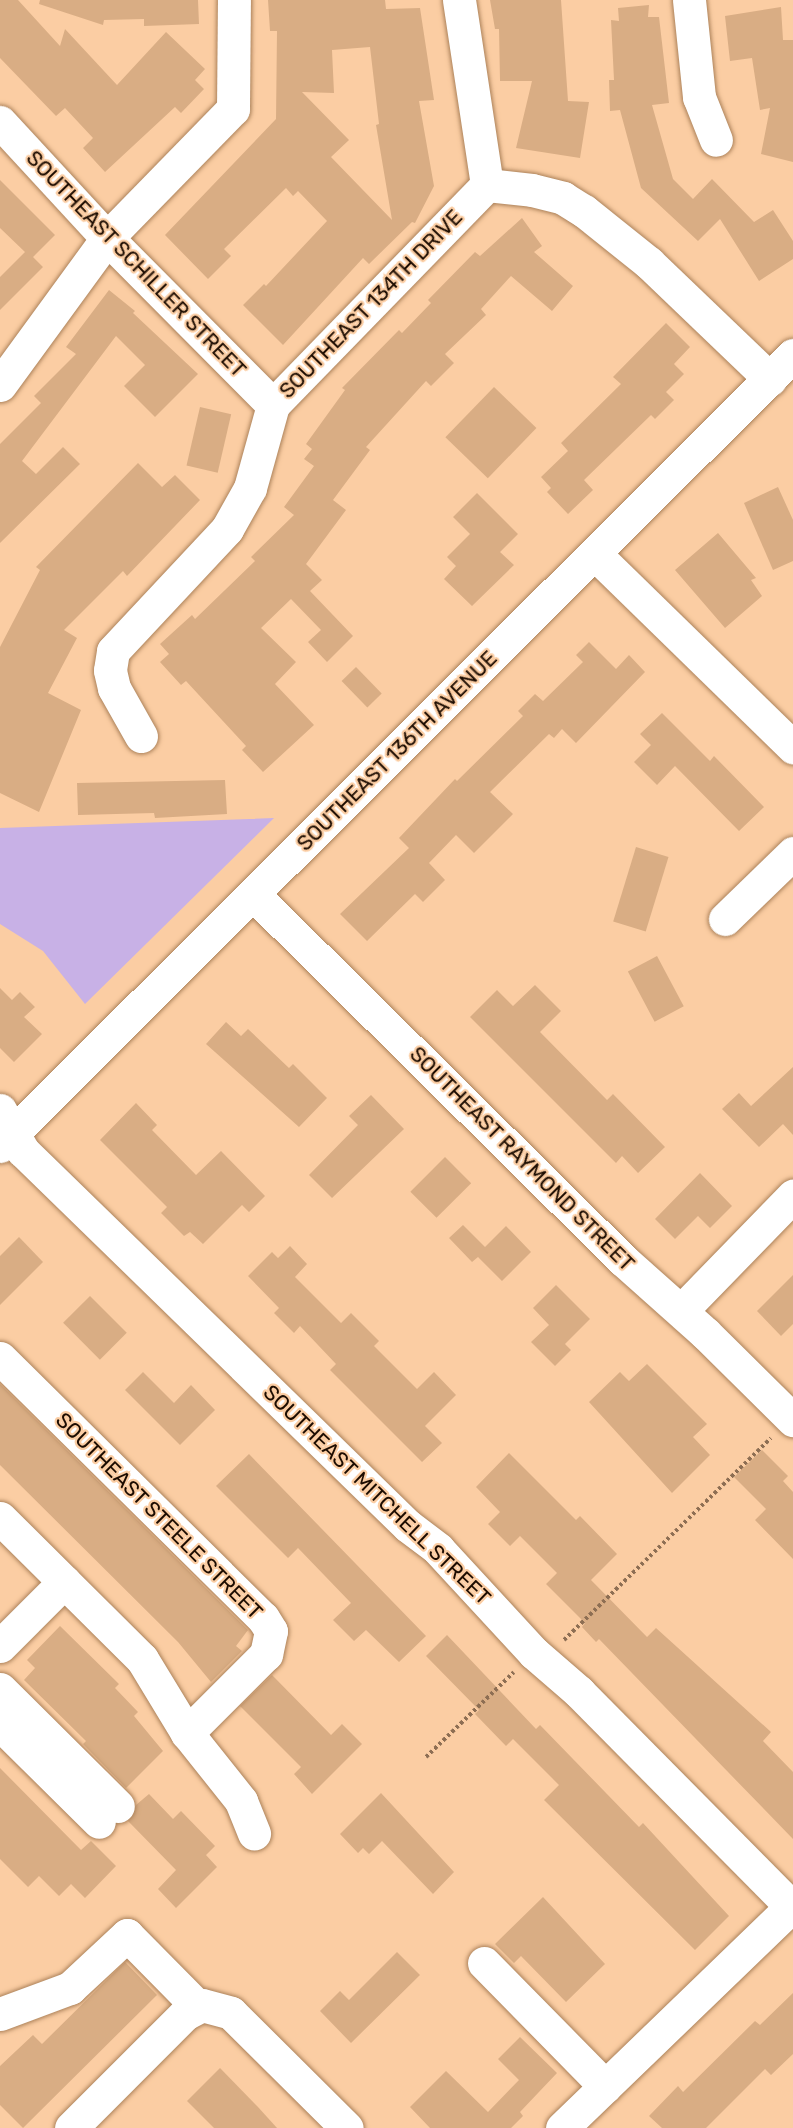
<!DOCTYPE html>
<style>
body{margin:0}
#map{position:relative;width:793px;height:2128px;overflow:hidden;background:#fbcda3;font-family:Rubik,sans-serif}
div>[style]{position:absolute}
.green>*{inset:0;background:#c8b1e6}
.building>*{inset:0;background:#d9ad84;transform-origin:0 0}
.path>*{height:4px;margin-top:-2px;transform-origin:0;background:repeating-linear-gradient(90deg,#8d6e53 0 3px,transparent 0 6px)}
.roads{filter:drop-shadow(0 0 2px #ac825a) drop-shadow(0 0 2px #ac825a)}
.minor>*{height:33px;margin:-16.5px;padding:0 16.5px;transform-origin:16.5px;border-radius:16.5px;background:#fff}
span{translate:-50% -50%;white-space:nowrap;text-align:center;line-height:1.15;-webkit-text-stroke:4.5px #fbcda3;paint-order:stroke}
.street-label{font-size:21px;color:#1c0c01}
</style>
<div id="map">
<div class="green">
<i style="clip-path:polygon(274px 818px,85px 1004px,43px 951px,0 924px,0 828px)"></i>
</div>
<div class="building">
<i style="clip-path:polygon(0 0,18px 0,60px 46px,65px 29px,117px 85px,166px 32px,205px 69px,195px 80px,204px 89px,181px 113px,175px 107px,105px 172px,83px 148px,93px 138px,65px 108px,56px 116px,0 58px)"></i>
<i style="clip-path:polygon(40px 0,198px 0,199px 24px,144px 26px,144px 19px,104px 20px,103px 25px,39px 4px)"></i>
<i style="clip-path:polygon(evenodd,268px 0,385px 0,386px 9px,420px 8px,434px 100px,419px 101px,434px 186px,415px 223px,412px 222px,369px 264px,363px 258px,283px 345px,243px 305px,264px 284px,266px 286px,327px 221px,298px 191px,293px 196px,286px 188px,224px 249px,231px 256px,208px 279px,165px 235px,276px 119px,277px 31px,270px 31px,268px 0,370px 47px,379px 124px,376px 125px,392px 220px,331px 157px,349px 140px,302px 92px,334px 93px,332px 50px,370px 47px)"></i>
<i style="clip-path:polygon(490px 0,561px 0,568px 101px,589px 102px,580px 158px,516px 148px,532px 81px,500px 81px,499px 29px,495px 29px)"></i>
<i style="clip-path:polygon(649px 5px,648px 17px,659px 17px,669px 103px,652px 105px,673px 179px,693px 199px,712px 179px,754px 222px,773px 210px,793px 241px,793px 259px,759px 281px,720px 219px,698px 241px,641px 188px,620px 110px,610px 111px,609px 80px,614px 80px,611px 20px,619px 21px,618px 8px)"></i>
<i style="clip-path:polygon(781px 7px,783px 40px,793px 40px,793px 162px,761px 154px,770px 108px,760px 110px,752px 58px,730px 61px,725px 16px)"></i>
<i style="clip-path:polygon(0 180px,55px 235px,33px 257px,43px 267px,0 310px,0 277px,25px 252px,0 228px)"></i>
<i style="clip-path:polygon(522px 218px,542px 246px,534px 252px,573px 286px,552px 311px,511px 276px,481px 309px,486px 315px,445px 354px,454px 363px,431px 386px,426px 381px,366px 447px,370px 450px,333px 500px,346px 510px,306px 564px,322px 580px,310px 591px,353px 636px,327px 662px,308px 642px,321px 630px,291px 599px,261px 628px,296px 662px,275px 684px,314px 725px,263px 772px,242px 750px,246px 746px,186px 681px,181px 685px,160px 662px,169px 654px,160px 644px,192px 615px,195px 619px,255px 561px,251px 557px,294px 515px,284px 507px,314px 466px,304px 459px,312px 449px,306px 444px,345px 390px,342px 388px,399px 330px,402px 333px,431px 303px,428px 300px,475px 252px,480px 256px)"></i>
<i style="clip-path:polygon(109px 290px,135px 311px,133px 313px,198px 374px,155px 417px,124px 386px,145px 365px,116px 336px,22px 461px,36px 474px,63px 447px,80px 464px,0 543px,0 444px,41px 403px,34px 396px,76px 354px,66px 347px)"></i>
<i style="clip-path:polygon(666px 323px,690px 347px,674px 364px,684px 374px,666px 392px,674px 400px,655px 419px,651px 415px,584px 480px,593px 490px,568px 514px,547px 492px,551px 488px,541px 477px,568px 451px,561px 443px,621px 384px,613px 377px)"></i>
<i style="left:494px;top:387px;width:59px;height:70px;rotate:44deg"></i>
<i style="left:200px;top:407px;width:32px;height:60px;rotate:13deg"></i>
<i style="clip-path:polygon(138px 463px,162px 487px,175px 475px,200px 500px,127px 576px,123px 571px,64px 630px,77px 638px,48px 693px,81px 710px,39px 812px,0 793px,0 647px,40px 570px,36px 567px)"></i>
<i style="clip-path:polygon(778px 487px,793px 520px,793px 561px,773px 570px,744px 503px)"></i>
<i style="clip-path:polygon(477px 493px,518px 534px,500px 552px,514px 565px,472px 606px,444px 579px,456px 566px,447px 557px,470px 534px,453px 517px)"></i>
<i style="clip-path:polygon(718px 533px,756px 578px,751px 580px,762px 596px,725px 628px,675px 570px)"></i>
<i style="clip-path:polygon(589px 642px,616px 669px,629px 655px,645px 672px,576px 743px,562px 729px,554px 738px,549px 734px,490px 792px,513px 814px,474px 853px,456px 835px,429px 863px,445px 880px,423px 902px,415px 894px,367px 941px,340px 914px,409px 848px,399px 838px,455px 779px,457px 781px,523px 716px,518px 711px,535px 694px,543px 701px,583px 662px,576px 655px)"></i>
<i style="left:356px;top:667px;width:37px;height:20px;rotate:46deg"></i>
<i style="clip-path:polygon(662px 713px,710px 761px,714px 756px,764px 807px,739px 831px,675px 766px,657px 785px,634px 762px,651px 745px,640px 734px)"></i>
<i style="clip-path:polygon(225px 780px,227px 814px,155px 818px,154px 813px,78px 815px,77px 783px)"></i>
<i style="left:636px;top:847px;width:34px;height:78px;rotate:17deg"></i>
<i style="left:657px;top:956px;width:57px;height:33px;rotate:62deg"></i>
<i style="clip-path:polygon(535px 985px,561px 1011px,540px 1032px,607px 1100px,613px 1094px,665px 1147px,638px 1173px,622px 1156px,616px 1163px,470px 1017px,497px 990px,513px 1006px)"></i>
<i style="clip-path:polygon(0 988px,12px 1000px,20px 992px,35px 1007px,24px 1017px,42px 1034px,14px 1062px,0 1048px)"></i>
<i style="clip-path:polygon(226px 1022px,241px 1036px,248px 1029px,289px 1068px,293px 1064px,327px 1098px,299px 1127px,206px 1044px)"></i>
<i style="clip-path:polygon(793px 1067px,793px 1135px,783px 1124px,759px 1147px,722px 1109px,739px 1093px,751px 1106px)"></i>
<i style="clip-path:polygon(371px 1095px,404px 1129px,332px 1198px,309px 1175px,358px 1125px,349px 1116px)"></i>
<i style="clip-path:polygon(136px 1103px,157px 1125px,152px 1130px,196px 1175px,221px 1151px,265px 1196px,249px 1212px,242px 1205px,203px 1244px,190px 1232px,184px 1236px,161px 1213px,167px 1207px,100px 1140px)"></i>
<i style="left:445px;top:1157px;width:37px;height:49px;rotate:45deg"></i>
<i style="clip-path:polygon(700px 1173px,732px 1206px,710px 1228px,698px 1216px,675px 1239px,655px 1219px)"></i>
<i style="clip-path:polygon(463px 1225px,485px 1247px,506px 1226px,531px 1252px,502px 1281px,478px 1257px,472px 1262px,449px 1238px)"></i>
<i style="clip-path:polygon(19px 1237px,43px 1262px,0 1305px,0 1256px)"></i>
<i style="clip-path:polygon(290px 1246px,307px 1264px,295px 1277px,341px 1323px,351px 1313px,379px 1341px,374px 1346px,417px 1389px,434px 1372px,456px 1395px,425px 1426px,442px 1443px,422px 1462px,330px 1370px,336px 1364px,300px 1326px,294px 1333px,274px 1313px,279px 1308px,248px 1276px,272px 1252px,278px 1258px)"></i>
<i style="clip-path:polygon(793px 1275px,793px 1324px,781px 1336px,757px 1311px)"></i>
<i style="clip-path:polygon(556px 1285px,590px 1319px,565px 1344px,571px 1350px,555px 1366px,531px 1342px,549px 1325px,533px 1308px)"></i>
<i style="left:90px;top:1296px;width:52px;height:38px;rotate:45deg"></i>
<i style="clip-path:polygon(647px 1364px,707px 1424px,693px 1437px,710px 1455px,672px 1493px,589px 1402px,620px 1372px,629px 1381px)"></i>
<i style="clip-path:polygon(143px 1372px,174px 1403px,191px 1385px,215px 1410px,180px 1445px,125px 1390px)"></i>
<i style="clip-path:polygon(0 1384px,248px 1630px,236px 1646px,242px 1651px,211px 1682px,178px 1642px,0 1465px)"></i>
<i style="clip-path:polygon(762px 1450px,788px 1476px,783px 1481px,793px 1492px,793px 1559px,755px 1520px,766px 1509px,734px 1477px)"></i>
<i style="clip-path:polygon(509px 1453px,576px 1520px,580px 1516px,617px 1554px,591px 1580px,647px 1637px,656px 1628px,771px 1732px,763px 1741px,793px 1772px,793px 1839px,599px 1639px,596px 1642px,582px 1627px,585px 1623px,546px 1584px,557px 1573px,520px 1536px,510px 1546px,488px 1524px,500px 1512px,476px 1487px)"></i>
<i style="clip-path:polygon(249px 1454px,426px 1636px,399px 1662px,366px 1630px,354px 1641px,333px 1620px,351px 1603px,298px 1548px,288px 1558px,216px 1486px)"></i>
<i style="clip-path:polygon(60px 1626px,119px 1684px,115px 1688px,138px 1712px,134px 1716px,163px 1751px,126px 1788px,83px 1744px,86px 1741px,24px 1680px,35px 1668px,27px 1660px)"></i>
<i style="clip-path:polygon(447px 1635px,536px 1729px,540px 1725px,639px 1827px,643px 1823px,729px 1916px,695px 1950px,544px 1800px,559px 1785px,513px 1739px,506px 1746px,475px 1714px,479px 1710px,426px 1656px)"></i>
<i style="clip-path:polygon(272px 1675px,331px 1735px,342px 1724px,362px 1744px,312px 1794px,294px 1774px,301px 1767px,240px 1706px)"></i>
<i style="clip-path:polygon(0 1768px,81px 1850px,91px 1841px,116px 1866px,85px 1898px,71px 1884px,59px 1896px,39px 1876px,28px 1887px,0 1859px)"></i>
<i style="clip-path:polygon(381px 1793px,454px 1872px,433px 1894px,382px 1841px,369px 1854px,363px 1848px,358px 1853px,340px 1834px)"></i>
<i style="clip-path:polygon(149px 1794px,173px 1819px,181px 1811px,215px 1846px,206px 1855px,217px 1867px,176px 1908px,158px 1889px,176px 1870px,128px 1821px,136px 1805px)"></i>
<i style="clip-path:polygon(543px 1897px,605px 1964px,566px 2002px,521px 1956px,514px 1963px,495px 1944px)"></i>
<i style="clip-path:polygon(397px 1952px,420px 1975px,351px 2043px,320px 2011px,340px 1991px,349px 2000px)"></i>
<i style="clip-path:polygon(125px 1962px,157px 1995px,23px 2128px,0 2105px,0 2066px,33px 2035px,42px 2044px)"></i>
<i style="clip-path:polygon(793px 1993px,793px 2054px,771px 2075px,765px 2069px,706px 2128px,662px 2128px,649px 2116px,678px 2086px,683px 2092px,755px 2021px,760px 2025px)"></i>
<i style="clip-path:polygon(520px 2037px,557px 2073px,520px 2112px,523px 2116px,511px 2128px,430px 2128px,410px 2107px,446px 2071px,488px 2112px,519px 2080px,498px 2059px)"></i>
<i style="clip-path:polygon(220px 2068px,258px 2107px,277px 2128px,214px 2128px,187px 2101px)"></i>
</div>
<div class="path">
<i style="left:564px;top:1640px;width:289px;rotate:-44.3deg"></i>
<i style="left:426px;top:1757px;width:122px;rotate:-44deg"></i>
</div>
<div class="roads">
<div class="minor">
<i style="left:459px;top:0;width:187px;rotate:81.4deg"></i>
<i style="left:689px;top:0;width:98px;rotate:84.1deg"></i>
<i style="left:699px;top:97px;width:46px;rotate:68.4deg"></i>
<i style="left:0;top:122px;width:158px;rotate:47.3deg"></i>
<i style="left:107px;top:238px;width:235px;rotate:45.2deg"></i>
<i style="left:487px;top:185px;width:45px;rotate:6.3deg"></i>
<i style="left:532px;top:190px;width:32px;rotate:14deg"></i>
<i style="left:563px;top:198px;width:25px;rotate:32deg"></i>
<i style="left:584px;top:211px;width:83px;rotate:38.7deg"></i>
<i style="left:649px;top:263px;width:168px;rotate:43.8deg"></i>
<i style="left:0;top:385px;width:182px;rotate:-53.9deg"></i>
<i style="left:107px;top:238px;width:180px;rotate:-45.7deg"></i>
<i style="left:233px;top:109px;width:109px;rotate:-89.5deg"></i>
<i style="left:595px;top:554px;width:277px;rotate:44.3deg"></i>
<i style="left:141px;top:736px;width:55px;rotate:-119.4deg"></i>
<i style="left:114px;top:688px;width:18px;rotate:-103deg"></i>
<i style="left:110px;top:670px;width:19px;rotate:-81deg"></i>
<i style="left:113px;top:651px;width:167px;rotate:-46.9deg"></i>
<i style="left:227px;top:529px;width:47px;rotate:-60.7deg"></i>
<i style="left:250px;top:488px;width:86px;rotate:-74.5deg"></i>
<i style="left:273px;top:405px;width:307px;rotate:-45.8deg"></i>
<i style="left:253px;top:894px;width:520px;rotate:44.69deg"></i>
<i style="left:623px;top:1260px;width:110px;rotate:41.7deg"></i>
<i style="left:705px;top:1333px;width:124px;rotate:44.7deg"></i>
<i style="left:725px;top:919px;width:95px;rotate:-44.1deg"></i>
<i style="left:0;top:1110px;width:47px;rotate:60.7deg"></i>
<i style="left:23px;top:1151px;width:537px;rotate:44.25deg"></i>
<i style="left:408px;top:1526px;width:38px;rotate:37deg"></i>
<i style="left:438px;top:1549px;width:142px;rotate:47.3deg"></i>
<i style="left:534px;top:1653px;width:60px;rotate:40.9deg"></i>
<i style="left:579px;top:1692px;width:304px;rotate:45.3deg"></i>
<i style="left:0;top:1146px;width:1120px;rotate:-44.93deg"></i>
<i style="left:681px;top:1311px;width:161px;rotate:-45.8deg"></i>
<i style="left:0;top:1358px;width:370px;rotate:44.7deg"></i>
<i style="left:263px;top:1618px;width:15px;rotate:58deg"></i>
<i style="left:271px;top:1631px;width:24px;rotate:102deg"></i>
<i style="left:266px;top:1654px;width:112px;rotate:135deg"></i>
<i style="left:0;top:1518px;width:200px;rotate:44.8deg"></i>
<i style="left:142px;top:1659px;width:87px;rotate:58.7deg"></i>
<i style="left:187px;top:1733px;width:87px;rotate:51.5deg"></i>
<i style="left:241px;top:1801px;width:35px;rotate:68deg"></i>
<i style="left:0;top:1646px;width:91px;rotate:-45deg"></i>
<i style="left:0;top:1689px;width:166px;rotate:44.8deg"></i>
<i style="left:0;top:1724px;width:139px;rotate:44.7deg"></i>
<i style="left:484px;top:1963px;width:173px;rotate:45.5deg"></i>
<i style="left:0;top:2014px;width:75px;rotate:-20.4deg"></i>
<i style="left:70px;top:1988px;width:78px;rotate:-42.9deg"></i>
<i style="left:127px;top:1935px;width:100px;rotate:45.4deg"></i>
<i style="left:71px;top:2128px;width:161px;rotate:-45deg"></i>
<i style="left:185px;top:2014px;width:19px;rotate:-28deg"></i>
<i style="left:202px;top:2005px;width:30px;rotate:15deg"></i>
<i style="left:231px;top:2013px;width:163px;rotate:44.8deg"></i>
<i style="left:562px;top:2128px;width:321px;rotate:-44deg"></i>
</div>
</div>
<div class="street-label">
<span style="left:136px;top:264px;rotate:46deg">SOUTHEAST SCHILLER STREET</span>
<span style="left:371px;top:304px;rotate:-46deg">SOUTHEAST 134TH DRIVE</span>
<span style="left:397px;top:751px;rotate:-45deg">SOUTHEAST 136TH AVENUE</span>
<span style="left:522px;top:1159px;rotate:45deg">SOUTHEAST RAYMOND STREET</span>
<span style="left:377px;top:1495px;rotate:44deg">SOUTHEAST MITCHELL STREET</span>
<span style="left:159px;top:1516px;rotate:45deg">SOUTHEAST STEELE STREET</span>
</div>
</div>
